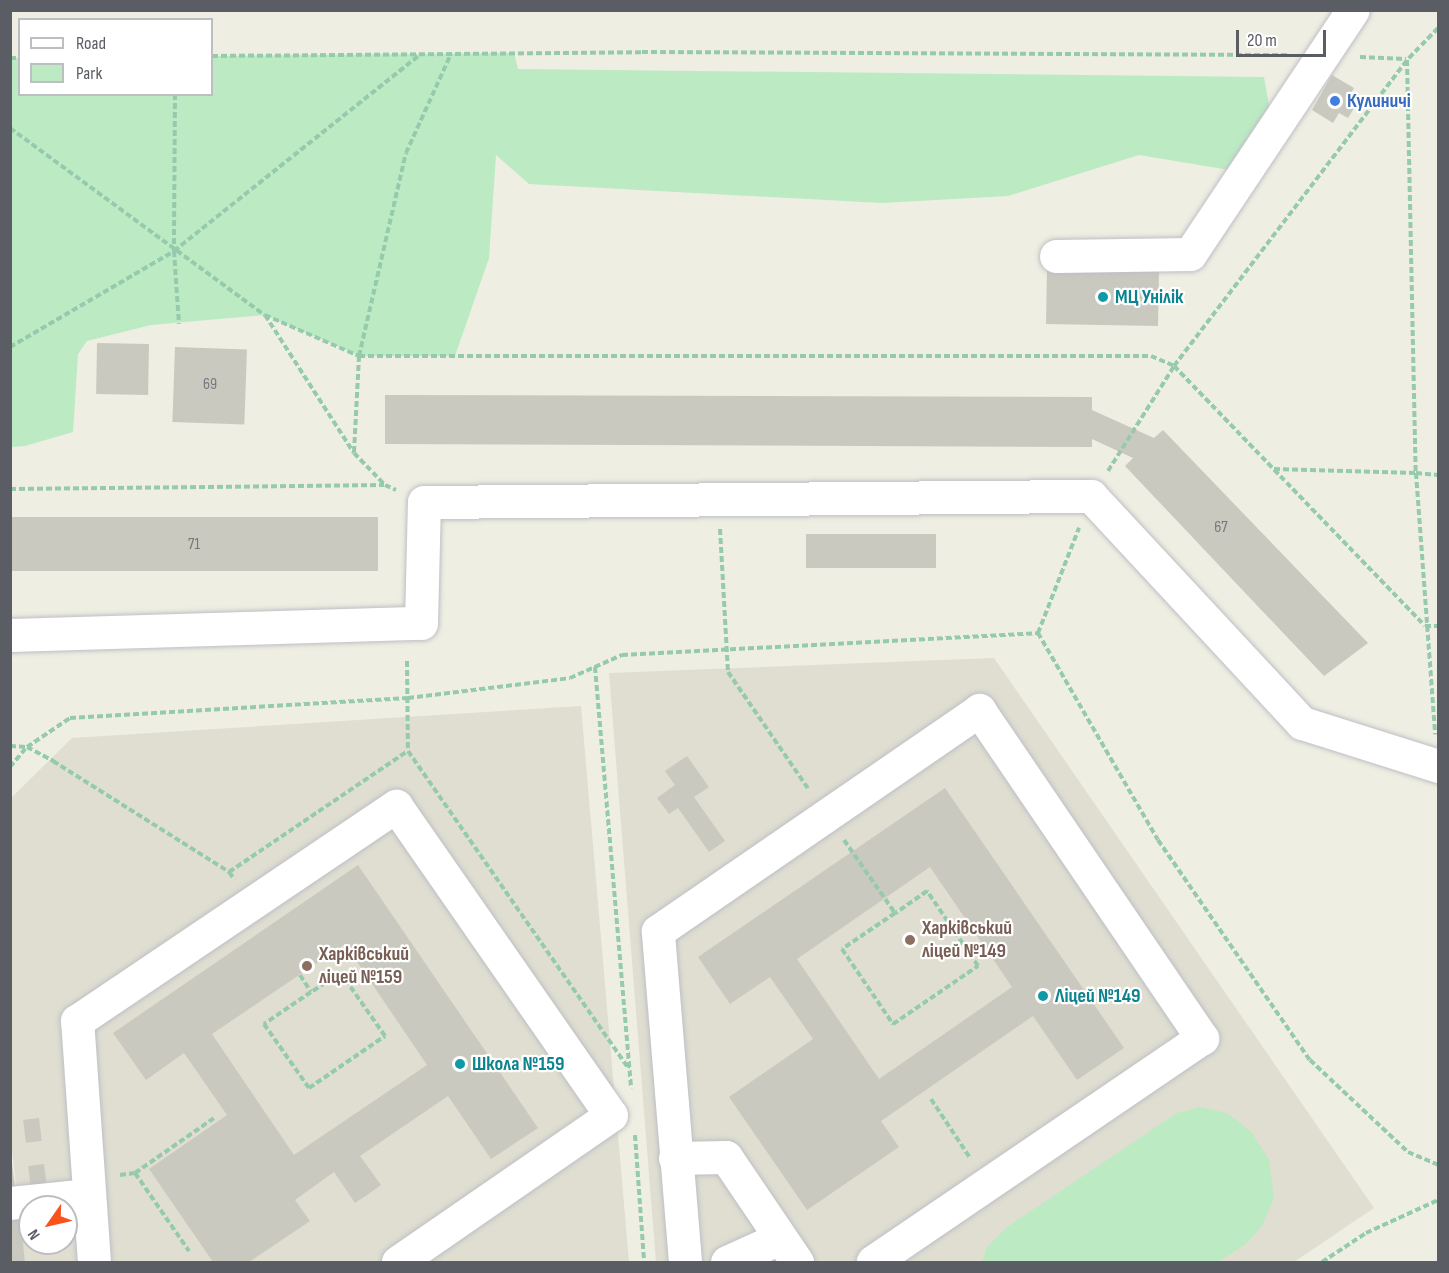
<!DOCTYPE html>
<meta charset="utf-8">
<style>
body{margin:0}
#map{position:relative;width:1449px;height:1273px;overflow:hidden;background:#efeee2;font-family:"Sofia Sans Condensed",sans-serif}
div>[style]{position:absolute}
.education>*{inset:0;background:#dfded1}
.green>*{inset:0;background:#bceac3}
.building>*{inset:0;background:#cac9bf;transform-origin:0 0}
.path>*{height:4px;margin-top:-2px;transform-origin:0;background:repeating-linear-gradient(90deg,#95cbac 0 6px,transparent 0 9px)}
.roads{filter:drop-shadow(0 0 2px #bdbfc5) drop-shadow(0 0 2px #bdbfc5)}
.minor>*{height:33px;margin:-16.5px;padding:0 16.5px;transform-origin:16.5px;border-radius:16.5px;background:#fff}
.dots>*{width:16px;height:16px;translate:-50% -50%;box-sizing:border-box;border:3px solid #fff;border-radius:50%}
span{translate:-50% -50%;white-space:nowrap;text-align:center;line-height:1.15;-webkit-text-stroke:4.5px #fff;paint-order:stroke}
.number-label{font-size:16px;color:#77787c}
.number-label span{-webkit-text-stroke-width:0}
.shop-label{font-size:20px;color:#366cbe;font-weight:700}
.left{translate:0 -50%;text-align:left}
.culture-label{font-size:20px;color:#0d838f;font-weight:700}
.education-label{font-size:20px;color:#785e54;font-weight:700}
.frame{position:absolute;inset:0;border:12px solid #5b5d65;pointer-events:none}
.legend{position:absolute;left:18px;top:18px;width:195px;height:78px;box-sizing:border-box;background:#fff;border:2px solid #bdbec1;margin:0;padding:8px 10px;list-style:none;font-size:18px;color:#5b5d65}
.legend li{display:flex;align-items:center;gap:12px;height:30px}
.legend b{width:30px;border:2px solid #bdbec1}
.north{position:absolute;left:18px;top:1195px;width:60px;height:60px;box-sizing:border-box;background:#fff;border:2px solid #bdbec1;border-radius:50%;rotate:236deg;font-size:16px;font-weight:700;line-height:24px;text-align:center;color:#5b5d65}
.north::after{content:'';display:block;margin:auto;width:21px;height:27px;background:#fb521c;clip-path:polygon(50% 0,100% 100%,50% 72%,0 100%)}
.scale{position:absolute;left:1236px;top:30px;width:90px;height:27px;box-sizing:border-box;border:3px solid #5b5d65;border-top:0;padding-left:8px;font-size:18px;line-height:21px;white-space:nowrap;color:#5b5d65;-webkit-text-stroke:4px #fff;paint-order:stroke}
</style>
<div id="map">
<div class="education">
<i style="clip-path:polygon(994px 658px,1374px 1208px,1294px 1262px,656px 1262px,609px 673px)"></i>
<i style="clip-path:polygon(evenodd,581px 706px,629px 1262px,25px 1262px,10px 1134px,10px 799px,72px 738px,581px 706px,30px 1207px,66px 1207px,66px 1243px,30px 1243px,30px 1207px)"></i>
</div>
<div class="green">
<i style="clip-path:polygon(514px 53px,518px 69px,1264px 77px,1274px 134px,1241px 172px,1139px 155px,1008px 196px,882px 203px,529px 184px,496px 155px,489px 258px,455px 356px,359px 356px,265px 315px,151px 325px,87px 341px,78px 354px,73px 432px,25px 446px,11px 447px,10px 58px,19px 58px,20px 94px,212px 94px,212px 56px)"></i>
<i style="clip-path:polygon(1200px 1107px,1226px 1113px,1239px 1122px,1252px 1133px,1269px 1160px,1274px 1198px,1262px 1226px,1246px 1244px,1218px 1262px,982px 1262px,987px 1247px,1007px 1227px,1177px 1113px)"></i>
</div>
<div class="building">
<i style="clip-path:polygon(1332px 75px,1354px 88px,1348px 98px,1357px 103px,1348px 118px,1339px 113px,1333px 123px,1312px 110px)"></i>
<i style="left:1047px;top:268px;width:112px;height:56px;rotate:1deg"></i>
<i style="left:97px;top:343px;width:52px;height:51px;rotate:1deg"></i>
<i style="left:175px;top:347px;width:72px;height:75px;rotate:2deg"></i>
<i style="clip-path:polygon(385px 395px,1092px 397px,1092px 410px,1154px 438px,1163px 430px,1368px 643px,1324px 676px,1125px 466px,1133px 458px,1092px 439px,1092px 447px,385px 444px)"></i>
<i style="left:10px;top:517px;width:368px;height:54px"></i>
<i style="left:936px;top:534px;width:34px;height:130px;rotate:90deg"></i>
<i style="clip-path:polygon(687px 756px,709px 787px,694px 797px,725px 841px,709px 852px,678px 808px,669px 814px,657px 798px,675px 785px,665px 771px)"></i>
<i style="clip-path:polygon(evenodd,945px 788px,1124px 1048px,1077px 1080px,1033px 1016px,881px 1121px,899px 1147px,807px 1210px,729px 1097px,813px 1039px,770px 977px,730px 1004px,698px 957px,945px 788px,930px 867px,1012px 987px,879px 1079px,797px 959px,930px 867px)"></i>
<i style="clip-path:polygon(evenodd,358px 865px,538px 1128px,491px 1159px,448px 1096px,360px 1156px,381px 1185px,367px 1195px,355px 1203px,334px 1172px,295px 1200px,310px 1221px,249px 1262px,213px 1262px,149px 1169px,227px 1115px,184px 1053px,146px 1080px,113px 1033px,358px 865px,345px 944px,427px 1065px,294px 1155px,212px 1034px,345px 944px)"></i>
<i style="left:39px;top:1118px;width:23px;height:16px;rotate:83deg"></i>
<i style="clip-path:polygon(12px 1163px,16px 1194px,10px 1195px,10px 1164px)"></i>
<i style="left:44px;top:1164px;width:23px;height:16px;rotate:83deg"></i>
<i style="clip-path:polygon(20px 1213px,25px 1262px,10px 1262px,10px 1214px)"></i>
</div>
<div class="path">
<i style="left:1438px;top:28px;width:45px;rotate:134.1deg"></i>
<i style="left:1407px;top:60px;width:413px;rotate:88.8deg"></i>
<i style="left:1416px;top:473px;width:22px;rotate:5deg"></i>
<i style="left:212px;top:56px;width:430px;rotate:-0.5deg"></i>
<i style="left:642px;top:52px;width:645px;rotate:0.27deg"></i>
<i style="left:1360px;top:57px;width:46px;rotate:2.5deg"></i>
<i style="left:10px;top:58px;width:10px"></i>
<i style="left:175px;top:94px;width:157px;rotate:90.4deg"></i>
<i style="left:174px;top:251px;width:73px;rotate:86.1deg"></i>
<i style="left:10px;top:128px;width:316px;rotate:36.3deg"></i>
<i style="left:265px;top:315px;width:164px;rotate:57.2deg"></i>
<i style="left:354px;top:453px;width:45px;rotate:45.9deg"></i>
<i style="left:385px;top:485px;width:12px;rotate:24deg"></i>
<i style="left:265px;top:315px;width:103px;rotate:23.6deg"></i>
<i style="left:359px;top:356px;width:792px"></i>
<i style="left:1151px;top:356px;width:25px;rotate:23deg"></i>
<i style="left:1174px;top:366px;width:361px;rotate:46deg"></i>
<i style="left:1425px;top:626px;width:13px"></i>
<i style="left:10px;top:347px;width:190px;rotate:-30.3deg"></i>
<i style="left:174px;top:251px;width:316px;rotate:-38.6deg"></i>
<i style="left:354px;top:452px;width:96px;rotate:-87deg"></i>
<i style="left:359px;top:356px;width:208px;rotate:-77deg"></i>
<i style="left:406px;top:153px;width:109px;rotate:-65.6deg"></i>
<i style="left:1274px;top:469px;width:142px;rotate:1.6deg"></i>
<i style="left:1416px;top:473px;width:262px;rotate:85.8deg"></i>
<i style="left:1108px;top:471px;width:124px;rotate:-57.8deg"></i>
<i style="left:1174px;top:366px;width:385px;rotate:-52.7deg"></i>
<i style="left:10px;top:489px;width:374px;rotate:-0.6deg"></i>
<i style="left:720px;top:529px;width:143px;rotate:86.8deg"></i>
<i style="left:728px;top:672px;width:143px;rotate:55.5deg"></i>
<i style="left:1038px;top:633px;width:239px;rotate:59.9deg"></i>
<i style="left:1158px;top:840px;width:267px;rotate:55.4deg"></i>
<i style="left:1310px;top:1060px;width:134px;rotate:43.2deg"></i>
<i style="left:1408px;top:1152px;width:33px;rotate:23deg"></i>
<i style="left:407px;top:661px;width:90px;rotate:89.4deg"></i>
<i style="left:408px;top:751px;width:387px;rotate:55.2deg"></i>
<i style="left:595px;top:667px;width:423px;rotate:85.1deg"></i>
<i style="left:10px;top:746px;width:17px;rotate:3deg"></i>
<i style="left:27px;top:747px;width:30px;rotate:28deg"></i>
<i style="left:53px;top:761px;width:208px;rotate:32.2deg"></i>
<i style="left:229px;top:872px;width:9px;rotate:54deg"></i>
<i style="left:10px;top:767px;width:26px;rotate:-50deg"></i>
<i style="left:27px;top:747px;width:52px;rotate:-34deg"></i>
<i style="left:70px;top:718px;width:339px;rotate:-3.4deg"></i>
<i style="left:408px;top:698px;width:163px;rotate:-7deg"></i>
<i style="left:570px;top:678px;width:57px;rotate:-23.9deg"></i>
<i style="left:622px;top:655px;width:417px;rotate:-3deg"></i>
<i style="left:1038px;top:633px;width:113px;rotate:-68.7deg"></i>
<i style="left:844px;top:840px;width:89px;rotate:55.1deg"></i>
<i style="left:895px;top:913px;width:64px;rotate:145.8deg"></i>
<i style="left:842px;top:949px;width:91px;rotate:55.8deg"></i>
<i style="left:893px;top:1024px;width:103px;rotate:-34.3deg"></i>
<i style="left:978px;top:966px;width:91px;rotate:-124.2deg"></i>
<i style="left:927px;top:891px;width:39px;rotate:145deg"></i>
<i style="left:229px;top:872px;width:216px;rotate:-34.1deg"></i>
<i style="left:300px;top:975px;width:20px;rotate:57deg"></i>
<i style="left:311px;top:992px;width:57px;rotate:145.8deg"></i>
<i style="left:264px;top:1024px;width:78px;rotate:54.9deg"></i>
<i style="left:309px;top:1088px;width:92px;rotate:-34.4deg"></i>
<i style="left:385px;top:1036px;width:78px;rotate:-125.1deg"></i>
<i style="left:340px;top:972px;width:35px;rotate:145deg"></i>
<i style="left:931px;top:1099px;width:71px;rotate:56.5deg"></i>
<i style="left:635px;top:1135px;width:127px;rotate:85.9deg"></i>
<i style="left:135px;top:1173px;width:96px;rotate:-34.8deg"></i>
<i style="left:120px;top:1175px;width:15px;rotate:-8deg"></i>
<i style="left:135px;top:1173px;width:95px;rotate:55.3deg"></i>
<i style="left:1322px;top:1262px;width:53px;rotate:-33.4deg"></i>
<i style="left:1366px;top:1233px;width:79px;rotate:-24.6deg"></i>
</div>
<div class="roads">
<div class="minor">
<i style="left:1056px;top:256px;width:134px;rotate:-0.9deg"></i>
<i style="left:1190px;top:254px;width:293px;rotate:-56.3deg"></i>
<i style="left:10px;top:635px;width:411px;rotate:-1.7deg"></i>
<i style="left:421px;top:623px;width:121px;rotate:-88.6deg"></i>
<i style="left:424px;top:502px;width:667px;rotate:-0.52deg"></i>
<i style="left:1091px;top:496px;width:310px;rotate:47.1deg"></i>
<i style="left:1302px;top:723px;width:143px;rotate:17.5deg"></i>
<i style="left:675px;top:1158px;width:51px;rotate:-1.1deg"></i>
<i style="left:726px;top:1157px;width:127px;rotate:55.9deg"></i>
<i style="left:10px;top:1203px;width:77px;rotate:-5.9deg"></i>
<i style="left:94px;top:1262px;width:242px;rotate:-94deg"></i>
<i style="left:77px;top:1021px;width:385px;rotate:-34deg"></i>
<i style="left:396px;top:806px;width:376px;rotate:55.2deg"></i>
<i style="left:611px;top:1115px;width:259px;rotate:145.4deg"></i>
<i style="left:685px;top:1262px;width:332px;rotate:-94.7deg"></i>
<i style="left:658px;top:931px;width:390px;rotate:-34.5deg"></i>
<i style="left:979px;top:710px;width:397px;rotate:55.8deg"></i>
<i style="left:1202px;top:1038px;width:398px;rotate:145.8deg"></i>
<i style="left:727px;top:1262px;width:58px;rotate:-24.4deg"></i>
</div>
</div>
<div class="dots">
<i style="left:1335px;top:101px;background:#3f7fe0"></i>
<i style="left:1103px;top:297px;background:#0f9aa8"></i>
<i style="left:910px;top:940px;background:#8d6e63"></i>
<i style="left:307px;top:966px;background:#8d6e63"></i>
<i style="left:1043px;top:996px;background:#0f9aa8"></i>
<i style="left:460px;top:1064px;background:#0f9aa8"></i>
</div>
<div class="number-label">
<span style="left:210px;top:385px">69</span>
<span style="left:1221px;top:528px">67</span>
<span style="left:194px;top:545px">71</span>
</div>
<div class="shop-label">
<span class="left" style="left:1347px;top:101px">Кулиничі</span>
</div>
<div class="culture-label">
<span class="left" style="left:1115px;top:297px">МЦ Унілік</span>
<span class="left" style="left:1055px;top:996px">Ліцей №149</span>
<span class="left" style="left:472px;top:1064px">Школа №159</span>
</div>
<div class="education-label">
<span class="left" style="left:922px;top:940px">Харківський<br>ліцей №149</span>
<span class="left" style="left:319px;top:966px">Харківський<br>ліцей №159</span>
</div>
<div class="frame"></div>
<ul class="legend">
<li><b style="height:8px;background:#fff"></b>Road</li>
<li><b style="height:16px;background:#bceac3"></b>Park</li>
</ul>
<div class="north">N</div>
<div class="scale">20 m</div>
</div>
